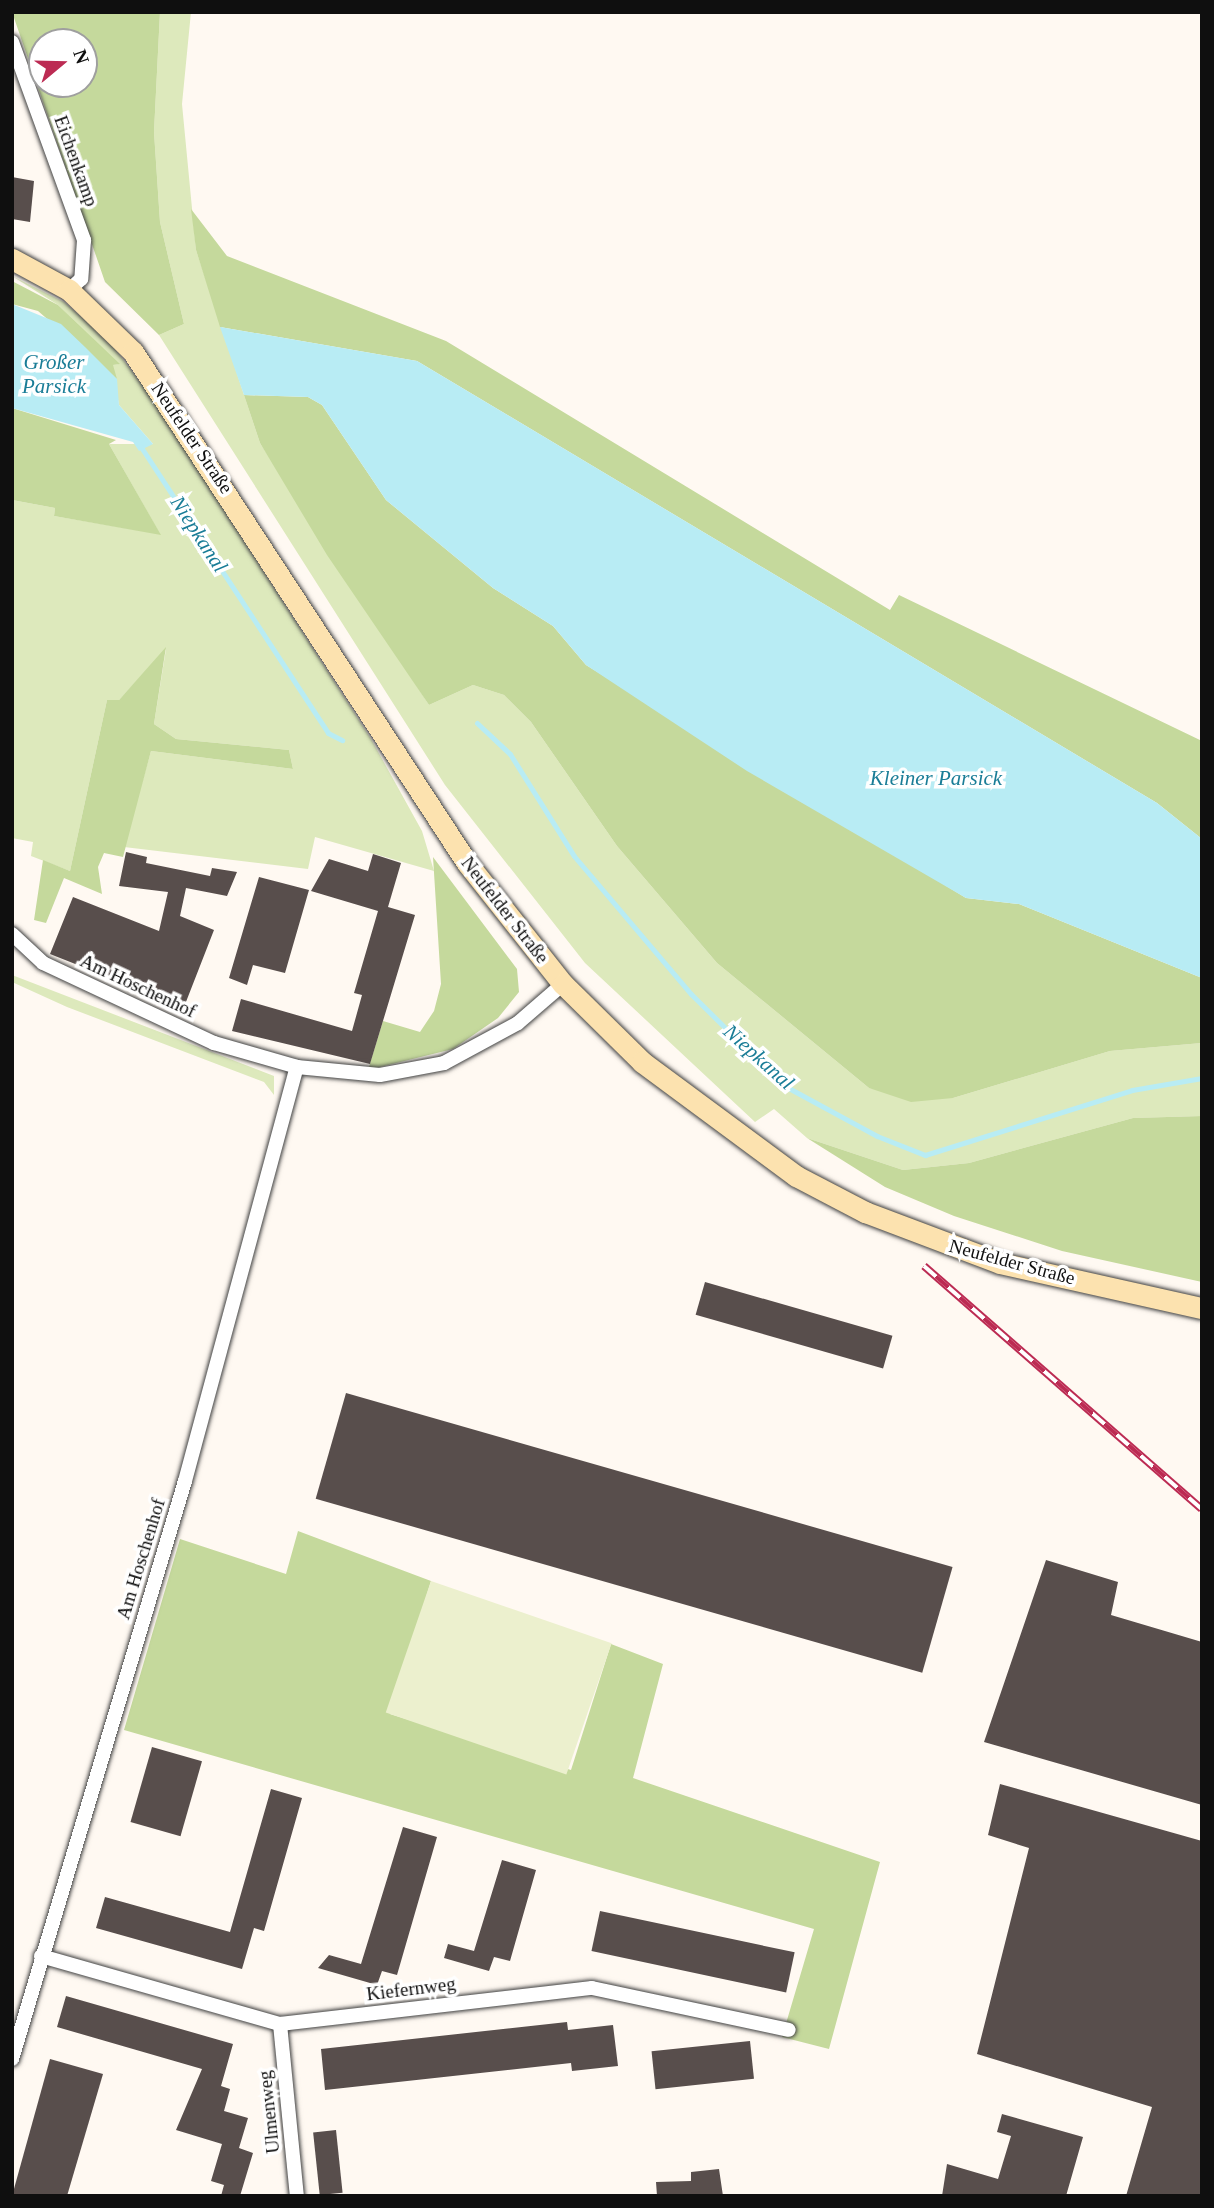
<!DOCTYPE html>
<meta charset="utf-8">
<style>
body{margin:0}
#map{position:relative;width:1214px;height:2208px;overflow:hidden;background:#fff9f2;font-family:"Times New Roman",serif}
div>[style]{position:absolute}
.green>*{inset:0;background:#dde9bc}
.forest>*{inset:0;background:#c5d99c}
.pitch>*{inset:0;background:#ecf0ce;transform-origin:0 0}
.water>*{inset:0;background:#b8ecf4}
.stream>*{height:5px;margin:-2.5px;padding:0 2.5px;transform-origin:2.5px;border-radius:2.5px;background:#b8ecf4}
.building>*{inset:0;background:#584e4c;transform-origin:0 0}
.roads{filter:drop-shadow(0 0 2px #424242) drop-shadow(0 0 2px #424242)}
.minor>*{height:14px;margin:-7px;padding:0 7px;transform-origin:7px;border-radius:7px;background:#fff}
.secondary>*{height:21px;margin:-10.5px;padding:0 10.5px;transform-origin:10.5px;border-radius:10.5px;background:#fce2af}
.rail>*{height:8px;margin-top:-4px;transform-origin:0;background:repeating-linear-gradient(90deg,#fff 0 16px,#bc2b53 0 32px);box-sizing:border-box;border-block:2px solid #bc2b53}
span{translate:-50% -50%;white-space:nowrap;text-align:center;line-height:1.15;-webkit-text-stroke:7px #fff;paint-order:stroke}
.street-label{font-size:19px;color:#0f0f0f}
.water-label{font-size:21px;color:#1a7d97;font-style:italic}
.frame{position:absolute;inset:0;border:14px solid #0f0f0f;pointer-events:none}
.north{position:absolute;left:28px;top:28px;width:70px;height:70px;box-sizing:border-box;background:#fff;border:2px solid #9f9f9f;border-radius:50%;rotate:71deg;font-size:19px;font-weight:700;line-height:28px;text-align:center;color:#0f0f0f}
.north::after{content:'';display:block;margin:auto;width:24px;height:32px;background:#bc2b53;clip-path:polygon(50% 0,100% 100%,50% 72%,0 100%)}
</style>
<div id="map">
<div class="green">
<i style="clip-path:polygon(160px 12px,191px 12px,182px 104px,196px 250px,260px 443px,429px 705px,473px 685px,504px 695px,531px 722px,617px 846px,717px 963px,869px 1088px,953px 1098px,1110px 1051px,1202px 1043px,1202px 1116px,1133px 1118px,969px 1163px,903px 1170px,807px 1138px,774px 1109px,755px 1122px,585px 963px,445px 785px,159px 335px,184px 324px,160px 222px,154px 132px)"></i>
<i style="clip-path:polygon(12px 276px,64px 302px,109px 341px,152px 398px,371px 739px,422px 831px,434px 871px,315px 837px,308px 869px,124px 847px,151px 751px,293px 769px,289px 750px,176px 739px,154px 724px,166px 649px,119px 700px,107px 700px,70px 871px,31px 856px,33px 842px,12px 838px,12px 500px,55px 508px,54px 516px,160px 534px,109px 444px,153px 444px,119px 405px,112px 365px,119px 364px,58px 305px)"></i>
<i style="clip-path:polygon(12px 975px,274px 1076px,274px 1095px,264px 1082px,67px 1007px,12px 982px)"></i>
</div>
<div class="forest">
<i style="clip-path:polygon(evenodd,12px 12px,160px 12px,154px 132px,160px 222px,184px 324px,159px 335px,105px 282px,12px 12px,42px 42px,84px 42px,84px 84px,42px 84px,42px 42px)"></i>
<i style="clip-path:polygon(191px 209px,227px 256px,446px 341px,890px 610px,899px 595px,1202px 741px,1202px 839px,1157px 803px,417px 361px,220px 327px,196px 250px)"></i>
<i style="clip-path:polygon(12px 281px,58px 305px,120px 364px,113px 365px,117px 379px,38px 311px,12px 304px)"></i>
<i style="clip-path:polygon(244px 395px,308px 397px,322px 405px,386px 500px,493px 588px,553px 626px,586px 665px,966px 898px,1019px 904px,1202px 978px,1202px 1043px,1110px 1051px,953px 1098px,911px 1102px,869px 1088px,717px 963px,617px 846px,531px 722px,504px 695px,473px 685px,429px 705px,327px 555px,260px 443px)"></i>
<i style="clip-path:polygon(12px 408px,116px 440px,109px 444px,161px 535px,54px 516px,55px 508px,12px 500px)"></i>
<i style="clip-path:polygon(166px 647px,154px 724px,176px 739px,289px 750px,293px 769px,151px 751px,123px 857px,104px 853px,98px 867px,102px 894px,64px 878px,46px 923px,34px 920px,43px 860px,70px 871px,107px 700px,119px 700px)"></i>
<i style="clip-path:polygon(433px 857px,517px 969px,519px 992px,498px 1018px,453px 1049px,368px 1070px,383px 1021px,420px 1032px,434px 1011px,441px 984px)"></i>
<i style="clip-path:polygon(1202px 1116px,1202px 1282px,1062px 1251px,954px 1216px,885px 1187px,807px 1138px,903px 1170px,969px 1163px,1133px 1118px)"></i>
<i style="clip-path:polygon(298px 1531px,431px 1581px,390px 1714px,571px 1770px,611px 1644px,663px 1664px,633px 1778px,880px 1862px,829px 2049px,782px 2037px,814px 1929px,124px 1730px,180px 1539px,286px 1574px)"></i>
</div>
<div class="pitch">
<i style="left:431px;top:1581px;width:191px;height:139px;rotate:19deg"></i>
</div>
<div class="water">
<i style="clip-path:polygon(12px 304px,61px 324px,85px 347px,117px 379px,119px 405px,153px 444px,139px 451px,133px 442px,12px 408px)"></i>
<i style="clip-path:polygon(220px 327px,417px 361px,1157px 803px,1202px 839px,1202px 978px,1019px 904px,966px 898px,747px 771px,586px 665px,553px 626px,493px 588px,386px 500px,322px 405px,308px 397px,244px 395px)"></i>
</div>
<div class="stream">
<i style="left:139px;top:444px;width:345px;rotate:56.8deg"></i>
<i style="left:328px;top:733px;width:16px;rotate:27deg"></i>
<i style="left:477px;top:723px;width:45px;rotate:43.2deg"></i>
<i style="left:510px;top:754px;width:120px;rotate:57.9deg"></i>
<i style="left:574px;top:856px;width:181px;rotate:49.7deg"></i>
<i style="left:691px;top:994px;width:129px;rotate:44.7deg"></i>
<i style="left:783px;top:1085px;width:107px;rotate:28.5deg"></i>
<i style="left:877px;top:1136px;width:52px;rotate:21.6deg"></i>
<i style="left:925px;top:1155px;width:217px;rotate:-17.4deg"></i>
<i style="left:1132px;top:1090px;width:71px;rotate:-9.7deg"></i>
</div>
<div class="building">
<i style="clip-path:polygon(12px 177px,34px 181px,30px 222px,12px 219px)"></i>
<i style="clip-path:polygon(126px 852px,147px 857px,146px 863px,210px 876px,212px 868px,237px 872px,227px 896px,186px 888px,180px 916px,214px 930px,184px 1007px,50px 954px,73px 897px,159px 931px,168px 892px,119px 886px)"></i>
<i style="clip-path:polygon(373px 854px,401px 863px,388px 907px,415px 915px,370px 1064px,232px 1031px,241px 999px,352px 1031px,362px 995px,354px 993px,378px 911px,311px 891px,329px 859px,368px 871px)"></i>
<i style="clip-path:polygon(259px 877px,309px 890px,285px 973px,253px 965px,247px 985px,229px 978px)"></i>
<i style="left:705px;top:1282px;width:195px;height:34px;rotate:16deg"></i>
<i style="left:346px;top:1393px;width:631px;height:110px;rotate:16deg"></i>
<i style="clip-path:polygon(1046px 1560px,1118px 1582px,1111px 1615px,1202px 1642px,1202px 1805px,984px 1742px)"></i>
<i style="left:152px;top:1747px;width:52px;height:78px;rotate:16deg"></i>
<i style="clip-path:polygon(1000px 1784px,1202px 1841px,1202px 2196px,1126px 2196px,1152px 2107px,977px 2054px,1029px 1848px,988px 1835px)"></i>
<i style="clip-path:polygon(271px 1789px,302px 1798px,264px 1931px,254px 1928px,242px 1969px,96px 1928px,105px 1897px,230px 1932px)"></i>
<i style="clip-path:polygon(403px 1827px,437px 1837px,397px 1975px,382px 1971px,377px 1985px,318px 1968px,329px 1955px,361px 1964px)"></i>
<i style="clip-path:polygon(502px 1860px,536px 1870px,510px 1961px,494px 1957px,489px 1971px,444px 1958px,448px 1944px,474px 1951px)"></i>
<i style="left:600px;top:1911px;width:199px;height:41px;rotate:12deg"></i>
<i style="clip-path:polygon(66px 1996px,233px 2044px,221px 2086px,230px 2089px,224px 2111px,248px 2118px,239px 2148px,253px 2153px,240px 2196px,221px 2196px,224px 2185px,211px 2181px,222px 2144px,176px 2130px,202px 2069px,57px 2027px)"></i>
<i style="clip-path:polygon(567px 2022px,568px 2030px,613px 2025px,618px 2066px,572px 2071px,571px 2063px,325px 2090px,321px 2049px)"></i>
<i style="left:750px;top:2041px;width:38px;height:99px;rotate:84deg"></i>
<i style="clip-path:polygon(50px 2059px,103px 2074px,67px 2196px,12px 2196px)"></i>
<i style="clip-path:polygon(1002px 2114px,1083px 2137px,1066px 2196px,942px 2196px,947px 2164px,998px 2179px,1011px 2136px,997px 2132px)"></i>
<i style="left:336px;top:2130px;width:63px;height:23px;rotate:84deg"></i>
<i style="clip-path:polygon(719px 2169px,723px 2196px,657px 2196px,656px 2182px,691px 2181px,691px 2172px)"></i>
</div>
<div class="roads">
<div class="minor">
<i style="left:12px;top:42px;width:211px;rotate:70deg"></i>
<i style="left:84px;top:240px;width:39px;rotate:94deg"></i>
<i style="left:81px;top:279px;width:16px;rotate:137deg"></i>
<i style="left:12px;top:934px;width:42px;rotate:43.1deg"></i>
<i style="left:43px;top:963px;width:189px;rotate:25.1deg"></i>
<i style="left:214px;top:1043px;width:86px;rotate:16.1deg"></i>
<i style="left:297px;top:1067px;width:83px;rotate:5.5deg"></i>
<i style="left:380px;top:1075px;width:65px;rotate:-10.6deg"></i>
<i style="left:444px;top:1063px;width:84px;rotate:-28.4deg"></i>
<i style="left:518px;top:1023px;width:60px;rotate:-40.9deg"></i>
<i style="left:41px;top:1956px;width:248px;rotate:15.9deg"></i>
<i style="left:280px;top:2024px;width:314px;rotate:-6.6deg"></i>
<i style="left:592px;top:1988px;width:201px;rotate:12deg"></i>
<i style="left:280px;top:2024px;width:173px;rotate:84.4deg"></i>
<i style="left:12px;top:2059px;width:603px;rotate:-73.34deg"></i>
<i style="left:185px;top:1481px;width:429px;rotate:-74.9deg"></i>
</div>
<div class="secondary">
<i style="left:12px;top:259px;width:65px;rotate:28.5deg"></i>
<i style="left:69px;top:290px;width:89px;rotate:44.1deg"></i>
<i style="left:133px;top:352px;width:610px;rotate:56.83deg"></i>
<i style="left:467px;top:863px;width:154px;rotate:51.6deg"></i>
<i style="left:563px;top:984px;width:111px;rotate:44.6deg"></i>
<i style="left:642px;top:1062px;width:192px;rotate:36.5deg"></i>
<i style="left:796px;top:1176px;width:78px;rotate:27.6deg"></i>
<i style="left:865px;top:1212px;width:144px;rotate:20.7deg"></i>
<i style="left:1000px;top:1263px;width:207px;rotate:12.6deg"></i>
</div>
</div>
<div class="rail">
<i style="left:924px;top:1266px;width:369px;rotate:41.2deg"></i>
</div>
<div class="street-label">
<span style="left:76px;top:161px;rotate:70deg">Eichenkamp</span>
<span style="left:192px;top:438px;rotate:56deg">Neufelder Straße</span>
<span style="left:505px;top:910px;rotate:52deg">Neufelder Straße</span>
<span style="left:138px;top:986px;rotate:25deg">Am Hoschenhof</span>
<span style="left:1012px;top:1262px;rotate:15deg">Neufelder Straße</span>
<span style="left:141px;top:1559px;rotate:-73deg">Am Hoschenhof</span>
<span style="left:411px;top:1989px;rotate:-7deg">Kiefernweg</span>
<span style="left:269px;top:2112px;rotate:-96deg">Ulmenweg</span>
</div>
<div class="water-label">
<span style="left:54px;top:374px">Großer<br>Parsick</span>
<span style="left:199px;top:534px;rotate:57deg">Niepkanal</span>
<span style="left:936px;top:778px">Kleiner Parsick</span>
<span style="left:759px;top:1057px;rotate:42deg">Niepkanal</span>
</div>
<div class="frame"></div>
<div class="north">N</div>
</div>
